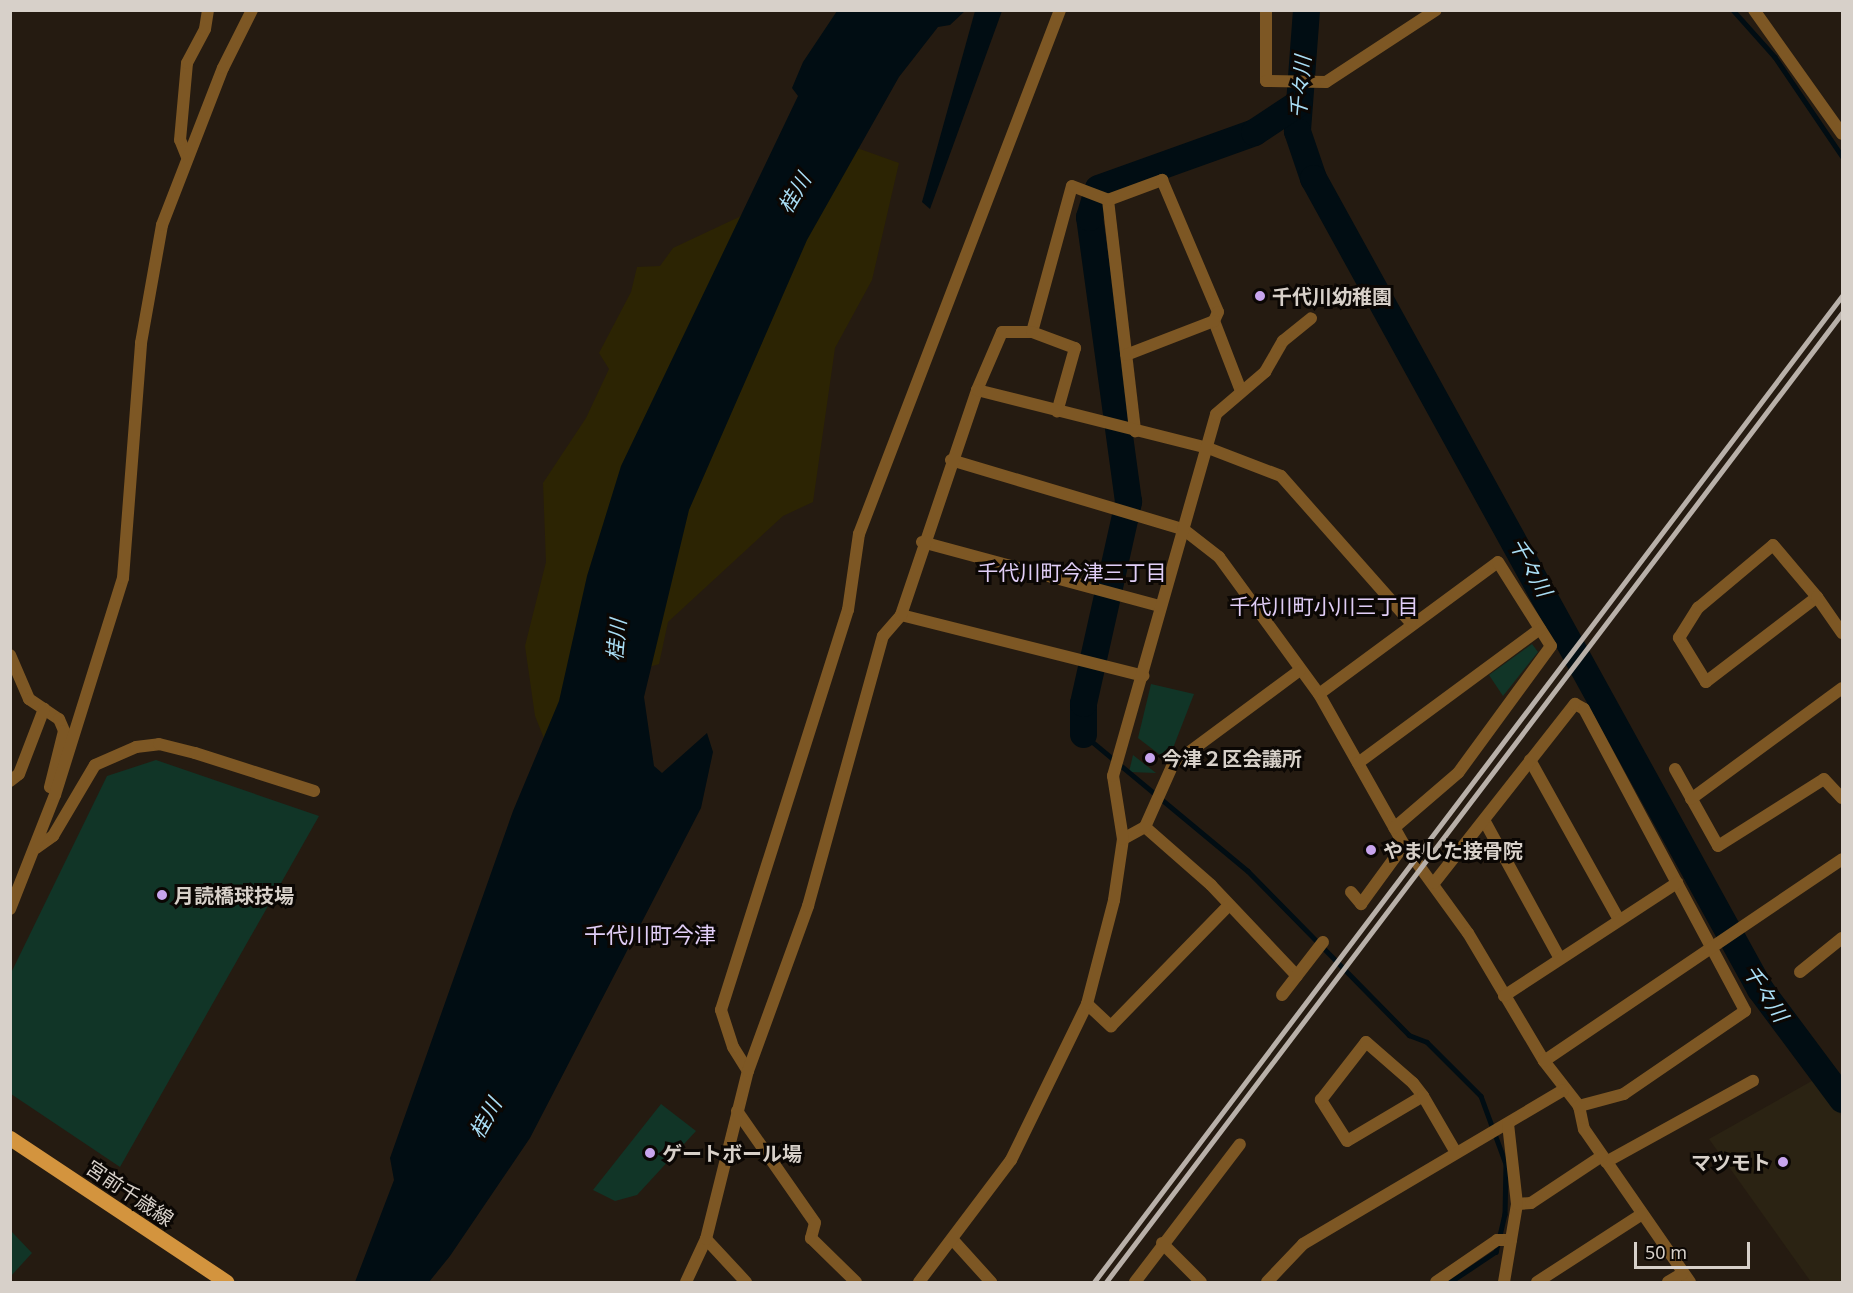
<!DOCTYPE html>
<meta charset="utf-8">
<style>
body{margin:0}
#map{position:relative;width:1853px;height:1293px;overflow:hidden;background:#251b11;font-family:"Noto Sans","Noto Sans JP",sans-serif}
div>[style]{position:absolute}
.commercial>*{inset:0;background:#2b2313}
.green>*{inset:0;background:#113527}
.sand>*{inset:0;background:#2c2403}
.water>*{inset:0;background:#010d13}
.stream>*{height:4.5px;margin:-2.25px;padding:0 2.25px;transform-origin:2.25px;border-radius:2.25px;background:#010d13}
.river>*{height:27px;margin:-13.5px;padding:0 13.5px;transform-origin:13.5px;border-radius:13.5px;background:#010d13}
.street>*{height:12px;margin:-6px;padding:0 6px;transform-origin:6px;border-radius:6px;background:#7d5724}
.primary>*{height:15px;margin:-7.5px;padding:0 7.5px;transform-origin:7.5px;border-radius:7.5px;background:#d3943e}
.rail>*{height:4.5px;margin:-2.25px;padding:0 2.25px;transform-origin:2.25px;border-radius:2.25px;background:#b8b0a9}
.dots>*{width:16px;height:16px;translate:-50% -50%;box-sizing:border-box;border:3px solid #0b0704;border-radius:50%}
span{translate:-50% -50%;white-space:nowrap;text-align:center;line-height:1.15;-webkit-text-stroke:6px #0b0704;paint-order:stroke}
.poi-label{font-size:20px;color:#d7d0c9;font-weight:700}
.left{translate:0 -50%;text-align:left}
.right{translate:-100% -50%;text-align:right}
.street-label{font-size:20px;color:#d7d0c9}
.water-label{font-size:21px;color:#a9ddf4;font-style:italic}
.neighbourhood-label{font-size:21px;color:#e1cef7}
.quarter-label{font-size:22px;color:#e1cef7}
.frame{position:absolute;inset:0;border:12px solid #d7d0c9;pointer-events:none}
.scale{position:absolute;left:1634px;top:1242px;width:116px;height:27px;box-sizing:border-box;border:3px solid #d7d0c9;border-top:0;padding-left:8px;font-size:18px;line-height:21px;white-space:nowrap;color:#d7d0c9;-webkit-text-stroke:4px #0b0704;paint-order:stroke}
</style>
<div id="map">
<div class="commercial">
<i style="clip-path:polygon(1817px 1078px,1842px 1117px,1842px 1282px,1811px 1282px,1709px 1139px)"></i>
</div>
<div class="green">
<i style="clip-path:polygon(1532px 644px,1538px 652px,1503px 696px,1489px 675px)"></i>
<i style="clip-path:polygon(1151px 684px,1194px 694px,1168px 761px,1138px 738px)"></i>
<i style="clip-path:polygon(1133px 755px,1156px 773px,1129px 772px)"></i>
<i style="clip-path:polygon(156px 760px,319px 816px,120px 1167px,11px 1094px,11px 973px,107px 776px)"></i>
<i style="clip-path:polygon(661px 1104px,696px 1131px,637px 1195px,615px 1201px,593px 1190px)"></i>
<i style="clip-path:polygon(11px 1231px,32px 1253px,11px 1276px,10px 1276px)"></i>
</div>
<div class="sand">
<i style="clip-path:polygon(846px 144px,899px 163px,872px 280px,835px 348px,813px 502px,783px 516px,668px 622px,659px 664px,628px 674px,549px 751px,535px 716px,525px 646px,546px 562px,543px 483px,586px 418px,609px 369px,599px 353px,631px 292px,637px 267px,660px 266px,673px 248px,739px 217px,776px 178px)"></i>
</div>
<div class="water">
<i style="clip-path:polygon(837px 11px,965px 11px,950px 25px,938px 27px,899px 77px,807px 240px,689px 510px,644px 697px,654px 766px,662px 773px,707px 733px,713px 752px,701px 808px,530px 1138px,450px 1256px,429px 1282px,355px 1282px,394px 1180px,390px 1158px,513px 811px,559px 701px,587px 576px,621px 466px,798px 96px,792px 88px,803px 62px)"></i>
<i style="clip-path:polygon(975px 11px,1002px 11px,930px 209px,922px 202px)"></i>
</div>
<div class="stream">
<i style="left:1733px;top:10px;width:63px;rotate:48.2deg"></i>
<i style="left:1775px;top:57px;width:120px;rotate:55.9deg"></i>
<i style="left:1083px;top:734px;width:214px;rotate:39.7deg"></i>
<i style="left:1248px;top:871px;width:230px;rotate:45.5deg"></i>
<i style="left:1409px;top:1035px;width:19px;rotate:21deg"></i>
<i style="left:1427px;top:1042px;width:76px;rotate:45deg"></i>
<i style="left:1481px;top:1096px;width:72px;rotate:69.8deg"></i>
<i style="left:1506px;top:1164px;width:50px;rotate:91.1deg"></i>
<i style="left:1505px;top:1214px;width:39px;rotate:103deg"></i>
<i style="left:1496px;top:1252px;width:54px;rotate:146.3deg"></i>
</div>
<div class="river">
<i style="left:1306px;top:10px;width:121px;rotate:94.3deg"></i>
<i style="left:1297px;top:131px;width:50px;rotate:71.2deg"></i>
<i style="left:1313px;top:178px;width:926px;rotate:61.14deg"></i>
<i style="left:1760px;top:989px;width:137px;rotate:53.3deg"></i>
<i style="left:1083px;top:734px;width:31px;rotate:-90deg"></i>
<i style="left:1083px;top:703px;width:207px;rotate:-77.4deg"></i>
<i style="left:1128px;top:501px;width:287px;rotate:-97.8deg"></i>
<i style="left:1089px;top:217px;width:30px;rotate:-73deg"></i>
<i style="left:1098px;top:188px;width:166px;rotate:-19.7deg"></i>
<i style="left:1254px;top:132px;width:53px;rotate:-33.4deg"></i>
</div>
<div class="street">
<i style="left:1266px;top:10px;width:71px;rotate:90deg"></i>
<i style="left:1266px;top:81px;width:60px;rotate:1deg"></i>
<i style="left:1326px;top:82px;width:131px;rotate:-33.2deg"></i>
<i style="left:1754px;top:10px;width:152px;rotate:54.6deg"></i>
<i style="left:187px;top:157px;width:18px;rotate:-112deg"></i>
<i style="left:180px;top:140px;width:77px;rotate:-84.8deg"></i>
<i style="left:187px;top:63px;width:38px;rotate:-62deg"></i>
<i style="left:205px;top:29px;width:19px;rotate:-81deg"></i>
<i style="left:1108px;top:200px;width:233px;rotate:83.3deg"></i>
<i style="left:1214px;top:321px;width:75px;rotate:68.9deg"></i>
<i style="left:1032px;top:332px;width:151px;rotate:-74.7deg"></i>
<i style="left:1072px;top:186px;width:39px;rotate:21deg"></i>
<i style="left:1108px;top:200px;width:58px;rotate:-20.3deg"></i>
<i style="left:1162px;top:180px;width:143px;rotate:67deg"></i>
<i style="left:1218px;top:312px;width:10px;rotate:114deg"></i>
<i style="left:1214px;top:321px;width:94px;rotate:158.9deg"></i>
<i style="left:977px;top:390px;width:63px;rotate:-66.7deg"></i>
<i style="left:1002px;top:332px;width:30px"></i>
<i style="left:1032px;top:332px;width:46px;rotate:20.4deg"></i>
<i style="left:1075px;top:348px;width:66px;rotate:105.7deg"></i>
<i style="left:951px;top:460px;width:242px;rotate:16.6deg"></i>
<i style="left:1183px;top:529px;width:46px;rotate:37.9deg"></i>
<i style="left:1219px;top:557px;width:170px;rotate:53.9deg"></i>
<i style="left:1319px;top:694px;width:173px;rotate:60.6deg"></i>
<i style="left:1404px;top:845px;width:109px;rotate:54deg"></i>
<i style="left:1468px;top:933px;width:149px;rotate:59.3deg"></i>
<i style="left:1544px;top:1061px;width:57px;rotate:52.1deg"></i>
<i style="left:1579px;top:1106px;width:24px;rotate:78deg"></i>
<i style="left:1584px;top:1129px;width:186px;rotate:55.3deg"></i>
<i style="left:922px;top:542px;width:245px;rotate:15.1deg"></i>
<i style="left:1817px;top:597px;width:140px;rotate:142.6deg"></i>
<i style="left:1706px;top:682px;width:52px;rotate:-121.5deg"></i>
<i style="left:1679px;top:638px;width:36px;rotate:-58deg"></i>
<i style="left:1698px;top:608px;width:98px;rotate:-40deg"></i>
<i style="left:1773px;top:545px;width:68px;rotate:49.8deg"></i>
<i style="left:1817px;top:597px;width:44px;rotate:55.2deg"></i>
<i style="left:901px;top:615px;width:250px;rotate:14.1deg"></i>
<i style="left:10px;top:655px;width:48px;rotate:66.6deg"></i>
<i style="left:29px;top:699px;width:36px;rotate:34deg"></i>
<i style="left:59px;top:719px;width:13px;rotate:67deg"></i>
<i style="left:64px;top:731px;width:58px;rotate:104deg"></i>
<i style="left:1319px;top:694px;width:222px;rotate:-36.4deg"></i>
<i style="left:1498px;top:562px;width:99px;rotate:57.8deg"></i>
<i style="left:1551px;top:646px;width:157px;rotate:126.2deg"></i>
<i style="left:1458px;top:773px;width:84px;rotate:139.3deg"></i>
<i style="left:1530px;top:760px;width:183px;rotate:60.9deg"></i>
<i style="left:1358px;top:763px;width:226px;rotate:-36.4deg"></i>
<i style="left:1675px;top:769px;width:88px;rotate:60.8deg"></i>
<i style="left:1718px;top:846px;width:125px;rotate:-32.3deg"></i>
<i style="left:1824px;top:779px;width:26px;rotate:47deg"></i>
<i style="left:10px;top:781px;width:11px;rotate:-38deg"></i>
<i style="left:19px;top:774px;width:70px;rotate:-69deg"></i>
<i style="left:1691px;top:799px;width:187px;rotate:-36.3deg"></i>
<i style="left:1484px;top:820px;width:158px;rotate:61.3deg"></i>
<i style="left:1145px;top:827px;width:88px;rotate:41.3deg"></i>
<i style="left:1211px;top:885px;width:125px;rotate:46.6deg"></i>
<i style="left:1123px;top:839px;width:25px;rotate:-29deg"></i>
<i style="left:1145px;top:827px;width:69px;rotate:-66deg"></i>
<i style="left:1173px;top:764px;width:158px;rotate:-36.5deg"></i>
<i style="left:36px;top:848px;width:21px;rotate:-35deg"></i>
<i style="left:53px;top:836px;width:82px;rotate:-59.4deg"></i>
<i style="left:95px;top:765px;width:45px;rotate:-23.7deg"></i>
<i style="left:136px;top:747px;width:23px;rotate:-7deg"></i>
<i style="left:159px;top:744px;width:37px;rotate:14deg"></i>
<i style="left:195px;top:753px;width:125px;rotate:17.7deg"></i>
<i style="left:1434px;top:883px;width:228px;rotate:-51.8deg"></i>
<i style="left:1575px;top:704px;width:10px;rotate:29deg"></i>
<i style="left:1584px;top:709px;width:342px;rotate:61.9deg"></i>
<i style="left:1745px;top:1011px;width:147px;rotate:145.6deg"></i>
<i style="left:1624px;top:1094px;width:47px;rotate:165.1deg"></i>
<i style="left:1351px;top:892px;width:16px;rotate:50deg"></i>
<i style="left:1361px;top:904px;width:73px;rotate:-53.9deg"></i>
<i style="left:10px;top:909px;width:123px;rotate:-68.5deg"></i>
<i style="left:55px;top:795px;width:227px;rotate:-72.6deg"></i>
<i style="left:123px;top:578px;width:236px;rotate:-85.6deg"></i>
<i style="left:141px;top:343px;width:120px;rotate:-79.9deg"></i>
<i style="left:162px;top:225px;width:168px;rotate:-68.8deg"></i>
<i style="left:223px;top:68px;width:65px;rotate:-63.4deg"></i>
<i style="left:1800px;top:972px;width:54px;rotate:-39deg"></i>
<i style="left:1282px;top:995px;width:67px;rotate:-52.3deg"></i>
<i style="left:1504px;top:996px;width:207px;rotate:-33.2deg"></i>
<i style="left:1087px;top:1004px;width:33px;rotate:43deg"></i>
<i style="left:1111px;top:1026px;width:168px;rotate:-45.7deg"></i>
<i style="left:1544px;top:1061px;width:360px;rotate:-34.1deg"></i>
<i style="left:748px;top:1071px;width:28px;rotate:-122deg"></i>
<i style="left:733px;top:1047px;width:39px;rotate:-108deg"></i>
<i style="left:721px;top:1010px;width:420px;rotate:-72.4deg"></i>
<i style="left:848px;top:610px;width:77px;rotate:-81.8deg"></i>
<i style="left:859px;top:534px;width:561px;rotate:-69.01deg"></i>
<i style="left:1423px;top:1096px;width:88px;rotate:149.4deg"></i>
<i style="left:1347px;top:1141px;width:49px;rotate:-122.4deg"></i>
<i style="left:1321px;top:1100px;width:73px;rotate:-52.2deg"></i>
<i style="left:1366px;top:1042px;width:62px;rotate:41.1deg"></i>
<i style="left:1413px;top:1083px;width:16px;rotate:52deg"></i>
<i style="left:1423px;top:1096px;width:64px;rotate:59.8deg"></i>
<i style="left:737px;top:1111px;width:136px;rotate:55.1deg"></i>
<i style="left:815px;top:1223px;width:16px;rotate:105deg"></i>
<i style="left:811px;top:1238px;width:63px;rotate:44.4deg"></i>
<i style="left:1606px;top:1162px;width:168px;rotate:-28.9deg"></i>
<i style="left:1517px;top:1204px;width:14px;rotate:-4deg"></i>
<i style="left:1531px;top:1203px;width:85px;rotate:-33.5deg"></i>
<i style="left:706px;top:1239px;width:59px;rotate:47.1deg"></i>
<i style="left:953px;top:1240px;width:57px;rotate:47.9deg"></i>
<i style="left:1162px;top:1243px;width:55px;rotate:45deg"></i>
<i style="left:686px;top:1282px;width:47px;rotate:-65.1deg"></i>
<i style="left:706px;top:1239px;width:173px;rotate:-76deg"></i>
<i style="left:748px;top:1071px;width:176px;rotate:-70deg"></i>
<i style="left:808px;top:906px;width:280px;rotate:-74.5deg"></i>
<i style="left:883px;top:636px;width:28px;rotate:-49deg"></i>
<i style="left:901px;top:615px;width:237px;rotate:-71.3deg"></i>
<i style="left:977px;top:390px;width:238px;rotate:14.1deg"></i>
<i style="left:1208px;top:448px;width:78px;rotate:21deg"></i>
<i style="left:1281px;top:476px;width:196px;rotate:48.5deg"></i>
<i style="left:919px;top:1282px;width:153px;rotate:-53deg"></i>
<i style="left:1011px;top:1160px;width:174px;rotate:-64deg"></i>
<i style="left:1087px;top:1004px;width:107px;rotate:-75.4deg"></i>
<i style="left:1114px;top:900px;width:62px;rotate:-81.6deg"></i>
<i style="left:1123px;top:839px;width:64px;rotate:-99deg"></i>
<i style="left:1113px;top:776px;width:376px;rotate:-74.1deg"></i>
<i style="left:1216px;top:414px;width:65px;rotate:-40.6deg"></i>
<i style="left:1265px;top:372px;width:36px;rotate:-60deg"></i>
<i style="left:1283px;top:341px;width:36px;rotate:-39deg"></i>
<i style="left:1135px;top:1282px;width:173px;rotate:-52.7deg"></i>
<i style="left:1267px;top:1282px;width:52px;rotate:-46.5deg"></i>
<i style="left:1303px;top:1244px;width:302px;rotate:-30.6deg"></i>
<i style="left:1436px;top:1282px;width:74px;rotate:-34.5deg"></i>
<i style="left:1497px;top:1240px;width:14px"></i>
<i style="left:1504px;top:1282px;width:79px;rotate:-80.5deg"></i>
<i style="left:1517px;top:1204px;width:81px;rotate:-96.4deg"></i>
<i style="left:1537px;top:1282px;width:125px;rotate:-32.9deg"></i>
<i style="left:1668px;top:1282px;width:17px;rotate:-31deg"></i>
</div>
<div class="primary">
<i style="left:10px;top:1138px;width:260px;rotate:33.6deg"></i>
</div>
<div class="rail">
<i style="left:1094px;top:1282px;width:1238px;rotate:-52.82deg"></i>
<i style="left:1106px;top:1282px;width:1217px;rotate:-52.78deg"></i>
</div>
<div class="dots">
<i style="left:1260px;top:296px;background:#c8a5ee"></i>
<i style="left:1150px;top:758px;background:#c8a5ee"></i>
<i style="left:1371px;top:850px;background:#c8a5ee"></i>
<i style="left:162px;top:895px;background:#c8a5ee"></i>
<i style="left:650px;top:1153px;background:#c8a5ee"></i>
<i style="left:1783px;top:1162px;background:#c8a5ee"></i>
</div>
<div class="poi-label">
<span class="left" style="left:1272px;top:296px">千代川幼稚園</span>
<span class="left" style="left:1162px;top:758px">今津２区会議所</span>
<span class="left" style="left:1383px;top:850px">やました接骨院</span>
<span class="left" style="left:174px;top:895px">月読橋球技場</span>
<span class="left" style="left:662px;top:1153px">ゲートボール場</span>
<span class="right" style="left:1771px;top:1162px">マツモト</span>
</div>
<div class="street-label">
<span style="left:130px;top:1193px;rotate:34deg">宮前千歳線</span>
</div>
<div class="water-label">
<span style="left:1300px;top:87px;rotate:-85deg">千々川</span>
<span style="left:794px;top:193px;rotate:-59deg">桂川</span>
<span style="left:1531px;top:567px;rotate:61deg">千々川</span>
<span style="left:616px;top:640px;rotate:-85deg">桂川</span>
<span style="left:1766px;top:993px;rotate:57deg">千々川</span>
<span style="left:485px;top:1118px;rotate:-61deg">桂川</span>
</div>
<div class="neighbourhood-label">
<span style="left:1072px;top:572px">千代川町今津三丁目</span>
<span style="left:1324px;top:606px">千代川町小川三丁目</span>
</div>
<div class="quarter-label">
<span style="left:650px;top:935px">千代川町今津</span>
</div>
<div class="frame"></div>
<div class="scale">50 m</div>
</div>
